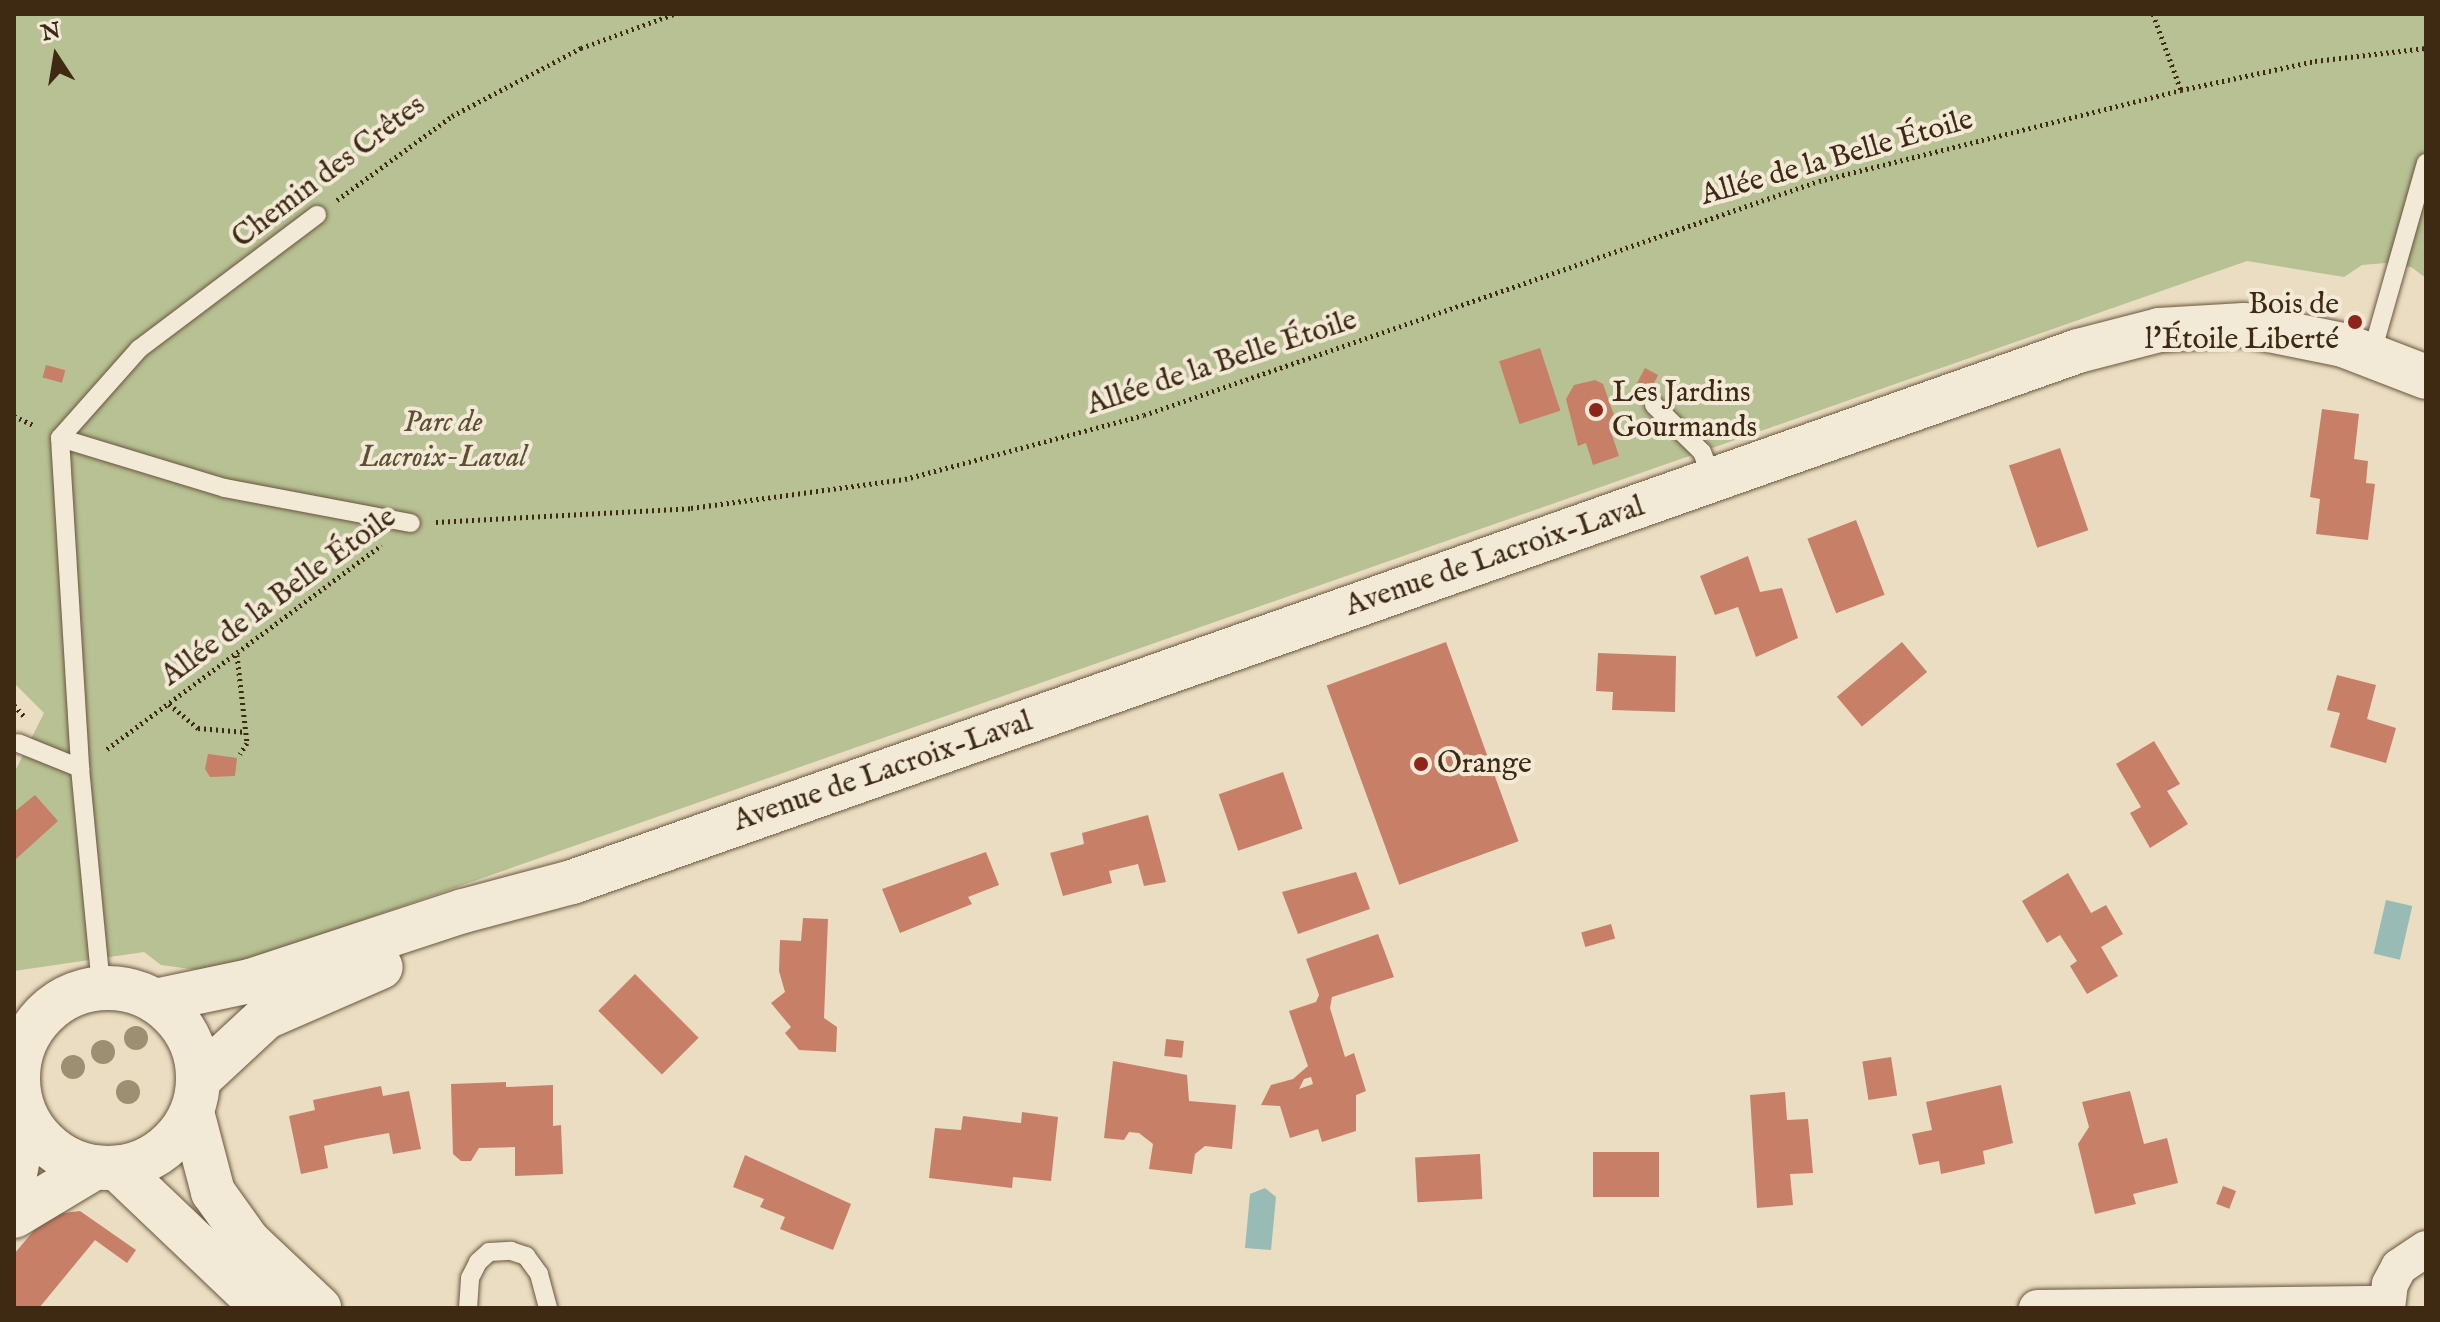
<!DOCTYPE html>
<meta charset="utf-8">
<style>
body{margin:0}
#map{position:relative;width:2440px;height:1322px;overflow:hidden;background:#ebddc1;font-family:"IM FELL English",serif}
div>[style]{position:absolute}
.green>*{inset:0;background:#b7c193}
.water>*{inset:0;background:#98bbb6;transform-origin:0 0}
.building>*{inset:0;background:#c87f67;transform-origin:0 0}
.path>*{height:5px;margin-top:-2.5px;transform-origin:0;background:repeating-linear-gradient(90deg,#3e2912 0 2px,transparent 0 6px)}
.roads{filter:drop-shadow(0 0 2px #69563e) drop-shadow(0 0 2px #69563e)}
.lane>*{height:18px;margin:-9px;padding:0 9px;transform-origin:9px;border-radius:9px;background:#f2e9d7}
.street>*{height:36px;margin:-18px;padding:0 18px;transform-origin:18px;border-radius:18px;background:#f2e9d7}
.secondary>*{height:44px;margin:-22px;padding:0 22px;transform-origin:22px;border-radius:22px;background:#f2e9d7}
.secondary>.ring{margin:-22px;padding:0;box-sizing:content-box;background:none;border:44px solid #f2e9d7;border-radius:50%}
.trees>*{width:24px;height:24px;margin:-12px;border-radius:50%;background:#9c8f72}
.dots>*{width:22px;height:22px;translate:-50% -50%;box-sizing:border-box;border:4px solid #f2e9d7;border-radius:50%}
span{translate:-50% -50%;white-space:nowrap;text-align:center;line-height:1.15;-webkit-text-stroke:8px #f2e9d7;paint-order:stroke}
.street-label{font-size:30px;color:#3e2912}
.poi-label{font-size:30px;color:#3e2912}
.right{translate:-100% -50%;text-align:right}
.left{translate:0 -50%;text-align:left}
.park-label{font-size:30px;color:#5c4f32;font-style:italic}
.frame{position:absolute;inset:0;border:16px solid #3e2912;pointer-events:none}
.north{position:absolute;left:16px;top:16px;width:80px;height:80px;-webkit-text-stroke:6px #f2e9d7;paint-order:stroke;rotate:348deg;font-size:22px;font-weight:700;line-height:32px;text-align:center;color:#3e2912}
.north::after{content:'';display:block;margin:auto;width:28px;height:36px;background:#3e2912;clip-path:polygon(50% 0,100% 100%,50% 72%,0 100%)}
</style>
<div id="map">
<div class="green">
<i style="clip-path:polygon(14px 14px,2426px 14px,2426px 278px,2411px 267px,2386px 263px,2362px 265px,2344px 277px,2247px 261px,248px 960px,198px 970px,161px 965px,144px 952px,14px 971px,14px 773px,44px 713px,14px 683px)"></i>
</div>
<div class="water">
<i style="left:2386px;top:900px;width:27px;height:55px;rotate:13deg"></i>
<i style="clip-path:polygon(1265px 1188px,1276px 1197px,1271px 1250px,1245px 1248px,1250px 1194px)"></i>
</div>
<div class="building">
<i style="left:1540px;top:348px;width:66px;height:43px;rotate:72deg"></i>
<i style="left:46px;top:365px;width:20px;height:13px;rotate:15deg"></i>
<i style="left:1645px;top:368px;width:15px;height:17px;rotate:28deg"></i>
<i style="clip-path:polygon(1595px 380px,1603px 384px,1620px 432px,1612px 435px,1619px 456px,1593px 465px,1586px 443px,1578px 446px,1566px 399px,1574px 385px)"></i>
<i style="clip-path:polygon(2322px 409px,2359px 414px,2354px 459px,2368px 461px,2366px 483px,2375px 484px,2368px 540px,2316px 534px,2320px 499px,2310px 497px)"></i>
<i style="left:2060px;top:448px;width:87px;height:54px;rotate:71deg"></i>
<i style="left:1856px;top:520px;width:80px;height:52px;rotate:69deg"></i>
<i style="clip-path:polygon(1748px 556px,1760px 592px,1782px 588px,1798px 638px,1756px 657px,1738px 607px,1715px 615px,1700px 576px)"></i>
<i style="left:1446px;top:642px;width:212px;height:127px;rotate:70deg"></i>
<i style="left:1902px;top:642px;width:39px;height:85px;rotate:50deg"></i>
<i style="clip-path:polygon(1598px 653px,1676px 656px,1675px 712px,1612px 710px,1613px 692px,1596px 691px)"></i>
<i style="clip-path:polygon(2337px 675px,2376px 685px,2367px 719px,2396px 728px,2386px 763px,2330px 747px,2340px 713px,2327px 710px)"></i>
<i style="clip-path:polygon(2154px 741px,2180px 784px,2167px 791px,2188px 824px,2150px 848px,2130px 813px,2141px 807px,2116px 764px)"></i>
<i style="clip-path:polygon(208px 754px,237px 758px,235px 776px,210px 777px,205px 769px)"></i>
<i style="left:1283px;top:772px;width:60px;height:68px;rotate:71deg"></i>
<i style="clip-path:polygon(35px 795px,58px 821px,16px 859px,14px 812px)"></i>
<i style="clip-path:polygon(1148px 815px,1166px 882px,1144px 886px,1138px 864px,1109px 871px,1112px 883px,1063px 896px,1050px 853px,1084px 844px,1082px 833px)"></i>
<i style="clip-path:polygon(986px 852px,999px 885px,968px 897px,972px 904px,900px 933px,882px 889px)"></i>
<i style="clip-path:polygon(1356px 872px,1370px 909px,1298px 934px,1282px 892px)"></i>
<i style="clip-path:polygon(2068px 873px,2091px 913px,2106px 905px,2123px 934px,2101px 947px,2118px 976px,2087px 994px,2070px 966px,2077px 961px,2060px 935px,2047px 943px,2022px 901px)"></i>
<i style="clip-path:polygon(803px 918px,828px 919px,824px 1018px,837px 1027px,836px 1052px,799px 1050px,785px 1033px,791px 1027px,771px 1003px,785px 992px,779px 971px,780px 940px,801px 941px)"></i>
<i style="left:1611px;top:924px;width:15px;height:31px;rotate:74deg"></i>
<i style="clip-path:polygon(evenodd,1378px 934px,1394px 977px,1332px 997px,1330px 1008px,1345px 1057px,1354px 1053px,1366px 1091px,1356px 1095px,1356px 1131px,1322px 1142px,1318px 1129px,1290px 1138px,1280px 1106px,1261px 1105px,1271px 1085px,1293px 1079px,1308px 1066px,1289px 1011px,1316px 1002px,1319px 995px,1306px 959px,1378px 934px,1311px 1077px,1313px 1084px,1299px 1089px,1304px 1079px,1311px 1077px)"></i>
<i style="left:635px;top:974px;width:90px;height:52px;rotate:45deg"></i>
<i style="left:1166px;top:1039px;width:18px;height:17px;rotate:6deg"></i>
<i style="left:1891px;top:1057px;width:39px;height:29px;rotate:81deg"></i>
<i style="clip-path:polygon(1113px 1061px,1187px 1075px,1189px 1101px,1236px 1105px,1232px 1149px,1205px 1146px,1195px 1154px,1192px 1174px,1149px 1169px,1153px 1144px,1139px 1133px,1129px 1132px,1124px 1140px,1104px 1138px)"></i>
<i style="clip-path:polygon(506px 1082px,506px 1087px,553px 1085px,553px 1126px,561px 1125px,563px 1174px,515px 1176px,515px 1147px,479px 1148px,471px 1161px,461px 1161px,453px 1154px,451px 1084px)"></i>
<i style="clip-path:polygon(2001px 1085px,2013px 1143px,1983px 1151px,1985px 1164px,1941px 1174px,1939px 1161px,1919px 1165px,1912px 1134px,1932px 1130px,1926px 1102px)"></i>
<i style="clip-path:polygon(381px 1086px,383px 1096px,409px 1091px,421px 1149px,393px 1154px,389px 1133px,356px 1139px,324px 1146px,328px 1168px,301px 1174px,289px 1116px,315px 1110px,313px 1100px)"></i>
<i style="clip-path:polygon(2130px 1091px,2144px 1144px,2167px 1138px,2178px 1183px,2133px 1194px,2136px 1204px,2095px 1214px,2078px 1144px,2089px 1127px,2082px 1102px)"></i>
<i style="clip-path:polygon(1785px 1092px,1787px 1120px,1808px 1119px,1813px 1173px,1790px 1174px,1793px 1205px,1757px 1208px,1750px 1095px)"></i>
<i style="clip-path:polygon(1022px 1112px,1058px 1117px,1051px 1181px,1013px 1177px,1012px 1188px,929px 1178px,935px 1128px,961px 1130px,963px 1116px,1021px 1123px)"></i>
<i style="left:1593px;top:1152px;width:66px;height:45px"></i>
<i style="left:1480px;top:1154px;width:45px;height:65px;rotate:87deg"></i>
<i style="clip-path:polygon(745px 1155px,851px 1204px,833px 1250px,780px 1229px,785px 1217px,760px 1207px,764px 1199px,733px 1187px)"></i>
<i style="left:2223px;top:1186px;width:14px;height:19px;rotate:21deg"></i>
<i style="clip-path:polygon(80px 1211px,136px 1250px,127px 1263px,95px 1240px,39px 1308px,14px 1308px,14px 1254px,47px 1215px)"></i>
</div>
<div class="path">
<i style="left:2153px;top:14px;width:81px;rotate:69.8deg"></i>
<i style="left:337px;top:200px;width:142px;rotate:-36.1deg"></i>
<i style="left:452px;top:116px;width:146px;rotate:-27.8deg"></i>
<i style="left:581px;top:48px;width:99px;rotate:-20.1deg"></i>
<i style="left:14px;top:416px;width:23px;rotate:25deg"></i>
<i style="left:436px;top:522px;width:255px;rotate:-3.1deg"></i>
<i style="left:691px;top:508px;width:216px;rotate:-7.7deg"></i>
<i style="left:905px;top:479px;width:247px;rotate:-15deg"></i>
<i style="left:1144px;top:415px;width:714px;rotate:-19.12deg"></i>
<i style="left:1819px;top:181px;width:373px;rotate:-14.1deg"></i>
<i style="left:2181px;top:90px;width:137px;rotate:-12.2deg"></i>
<i style="left:2315px;top:61px;width:112px;rotate:-6.7deg"></i>
<i style="left:237px;top:655px;width:89px;rotate:83.5deg"></i>
<i style="left:247px;top:743px;width:13px;rotate:122deg"></i>
<i style="left:169px;top:704px;width:38px;rotate:40deg"></i>
<i style="left:198px;top:728px;width:48px;rotate:4.8deg"></i>
<i style="left:14px;top:705px;width:15px;rotate:48deg"></i>
<i style="left:107px;top:749px;width:342px;rotate:-36.6deg"></i>
</div>
<div class="roads">
<div class="lane">
<i style="left:2371px;top:356px;width:201px;rotate:-74.1deg"></i>
<i style="left:1654px;top:405px;width:67px;rotate:44.4deg"></i>
<i style="left:1702px;top:452px;width:31px;rotate:69deg"></i>
<i style="left:60px;top:438px;width:331px;rotate:86.5deg"></i>
<i style="left:80px;top:768px;width:221px;rotate:84.5deg"></i>
<i style="left:60px;top:438px;width:172px;rotate:16.9deg"></i>
<i style="left:225px;top:488px;width:189px;rotate:10.7deg"></i>
<i style="left:60px;top:438px;width:119px;rotate:-48.4deg"></i>
<i style="left:139px;top:349px;width:223px;rotate:-37deg"></i>
<i style="left:18px;top:743px;width:67px;rotate:22deg"></i>
<i style="left:468px;top:1308px;width:30px;rotate:-86deg"></i>
<i style="left:470px;top:1278px;width:18px;rotate:-63deg"></i>
<i style="left:478px;top:1262px;width:15px;rotate:-42deg"></i>
<i style="left:489px;top:1252px;width:22px;rotate:-3deg"></i>
<i style="left:511px;top:1251px;width:16px;rotate:18deg"></i>
<i style="left:526px;top:1256px;width:22px;rotate:54deg"></i>
<i style="left:539px;top:1274px;width:35px;rotate:75deg"></i>
</div>
<div class="street">
<i style="left:2037px;top:1308px;width:350px;rotate:-0.7deg"></i>
<i style="left:2387px;top:1308px;width:24px;rotate:-83deg"></i>
<i style="left:2390px;top:1284px;width:19px;rotate:-62deg"></i>
<i style="left:2399px;top:1267px;width:32px;rotate:-34deg"></i>
</div>
<div class="secondary">
<i class="ring" style="left:18px;top:988px;width:136px;height:136px"></i>
<i style="left:155px;top:1001px;width:97px;rotate:-11.9deg"></i>
<i style="left:250px;top:981px;width:224px;rotate:-18.2deg"></i>
<i style="left:463px;top:911px;width:113px;rotate:-14.9deg"></i>
<i style="left:572px;top:882px;width:1597px;rotate:-19.42deg"></i>
<i style="left:2078px;top:351px;width:84px;rotate:-14.5deg"></i>
<i style="left:2159px;top:330px;width:85px;rotate:-3.4deg"></i>
<i style="left:2244px;top:325px;width:101px;rotate:11.4deg"></i>
<i style="left:2343px;top:345px;width:89px;rotate:21.1deg"></i>
<i style="left:199px;top:1079px;width:91px;rotate:-42.8deg"></i>
<i style="left:266px;top:1017px;width:125px;rotate:-23.5deg"></i>
<i style="left:192px;top:1112px;width:83px;rotate:75.3deg"></i>
<i style="left:213px;top:1192px;width:60px;rotate:54.5deg"></i>
<i style="left:248px;top:1241px;width:98px;rotate:43.3deg"></i>
<i style="left:117px;top:1168px;width:203px;rotate:43.6deg"></i>
<i style="left:14px;top:1179px;width:62px;rotate:-78.9deg"></i>
<i style="left:14px;top:1216px;width:93px;rotate:-31deg"></i>
</div>
</div>
<div class="trees">
<i style="left:136px;top:1038px"></i>
<i style="left:103px;top:1052px"></i>
<i style="left:73px;top:1067px"></i>
<i style="left:128px;top:1092px"></i>
</div>
<div class="dots">
<i style="left:2355px;top:322px;background:#8f2418"></i>
<i style="left:1596px;top:410px;background:#8f2418"></i>
<i style="left:1421px;top:764px;background:#8f2418"></i>
</div>
<div class="street-label">
<span style="left:1837px;top:158px;rotate:-16deg">Allée de la Belle Étoile</span>
<span style="left:329px;top:172px;rotate:-37deg">Chemin des Crêtes</span>
<span style="left:1222px;top:363px;rotate:-18deg">Allée de la Belle Étoile</span>
<span style="left:1495px;top:557px;rotate:-19deg">Avenue de Lacroix-Laval</span>
<span style="left:279px;top:597px;rotate:-36deg">Allée de la Belle Étoile</span>
<span style="left:883px;top:772px;rotate:-19deg">Avenue de Lacroix-Laval</span>
</div>
<div class="poi-label">
<span class="right" style="left:2339px;top:322px">Bois de<br>l'Étoile Liberté</span>
<span class="left" style="left:1612px;top:410px">Les Jardins<br>Gourmands</span>
<span class="left" style="left:1437px;top:764px">Orange</span>
</div>
<div class="park-label">
<span style="left:443px;top:440px">Parc de<br>Lacroix-Laval</span>
</div>
<div class="frame"></div>
<div class="north">N</div>
</div>
